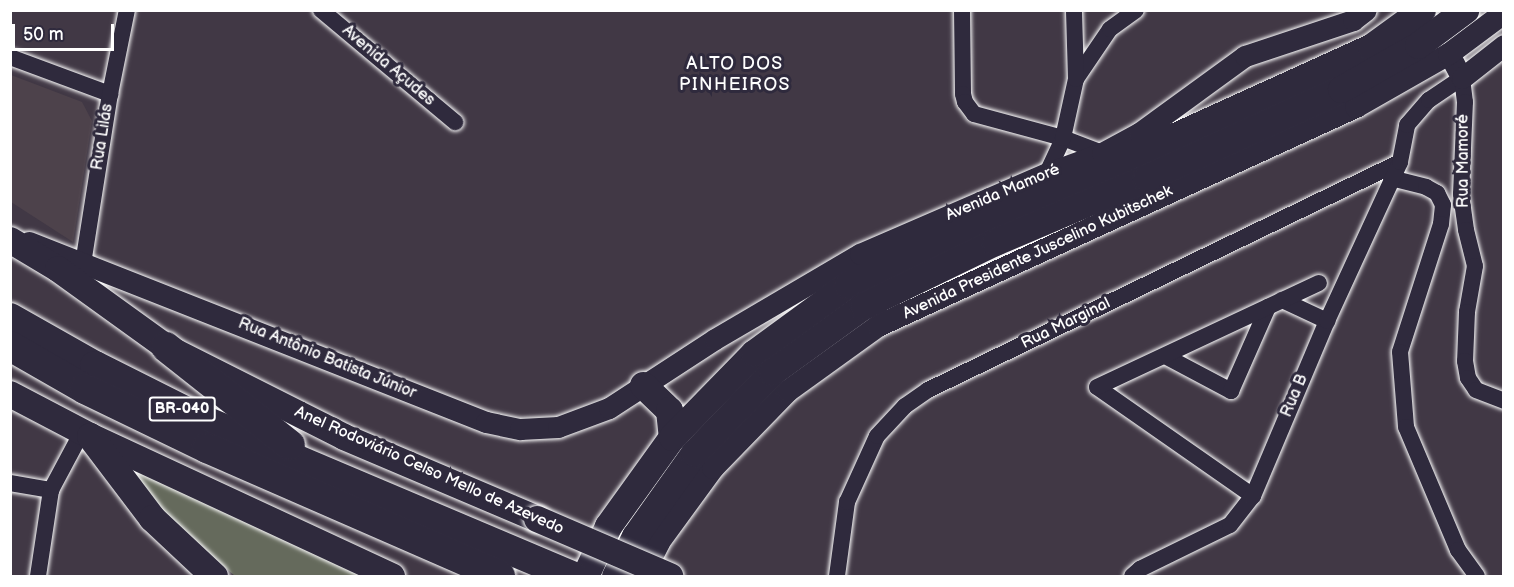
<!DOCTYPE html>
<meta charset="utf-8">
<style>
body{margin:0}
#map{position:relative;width:1514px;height:587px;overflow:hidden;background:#413845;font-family:"Balsamiq Sans",sans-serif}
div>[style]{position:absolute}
.built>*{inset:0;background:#4d424b}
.green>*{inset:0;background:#656a5c}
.roads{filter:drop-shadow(0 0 2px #fff) drop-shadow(0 0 2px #fff)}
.minor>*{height:16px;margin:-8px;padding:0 8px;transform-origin:8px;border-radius:8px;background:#2f2a3d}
.tertiary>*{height:21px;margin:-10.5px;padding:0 10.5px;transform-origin:10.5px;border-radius:10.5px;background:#2f2a3d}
.secondary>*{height:22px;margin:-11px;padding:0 11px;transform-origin:11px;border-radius:11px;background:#2f2a3d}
.primary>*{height:26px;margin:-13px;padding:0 13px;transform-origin:13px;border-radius:13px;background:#2f2a3d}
.trunk>*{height:27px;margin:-13.5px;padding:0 13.5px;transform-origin:13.5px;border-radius:13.5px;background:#2f2a3d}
.motorway>*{height:30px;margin:-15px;padding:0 15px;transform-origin:15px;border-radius:15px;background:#2f2a3d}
.bridges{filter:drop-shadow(0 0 2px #fff) drop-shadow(0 0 2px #fff)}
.primary-bridge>*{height:26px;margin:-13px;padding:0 13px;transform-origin:13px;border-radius:13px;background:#2f2a3d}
span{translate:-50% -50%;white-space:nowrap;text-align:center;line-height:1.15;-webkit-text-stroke:6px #2f2a3d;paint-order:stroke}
.shield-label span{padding:2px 4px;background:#2f2a3d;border:2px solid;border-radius:4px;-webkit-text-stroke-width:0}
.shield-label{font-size:15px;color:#fff;font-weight:700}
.street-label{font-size:16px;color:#fff}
.neighbourhood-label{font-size:18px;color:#fff;letter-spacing:1.5px}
.frame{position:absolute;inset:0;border:12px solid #fff;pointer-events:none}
.scale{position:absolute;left:12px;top:24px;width:102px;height:27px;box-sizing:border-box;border:3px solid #fff;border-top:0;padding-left:8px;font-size:18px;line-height:21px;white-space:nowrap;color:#fff;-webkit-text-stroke:4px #2f2a3d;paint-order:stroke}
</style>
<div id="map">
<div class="built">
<i style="clip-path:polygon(11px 75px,82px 102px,92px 121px,73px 242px,11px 202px)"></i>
</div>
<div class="green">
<i style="clip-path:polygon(104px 451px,394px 576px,235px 576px,158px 511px)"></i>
</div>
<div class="roads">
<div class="minor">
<i style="left:321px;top:10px;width:175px;rotate:39.9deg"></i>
<i style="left:962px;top:10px;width:84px;rotate:89.3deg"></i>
<i style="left:963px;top:94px;width:8px;rotate:76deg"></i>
<i style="left:965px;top:102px;width:15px;rotate:53deg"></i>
<i style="left:974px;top:114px;width:92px;rotate:15.1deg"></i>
<i style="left:1063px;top:138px;width:42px;rotate:21deg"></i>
<i style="left:10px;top:57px;width:107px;rotate:20.3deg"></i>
<i style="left:1076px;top:79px;width:60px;rotate:-55.8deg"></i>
<i style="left:1110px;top:29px;width:32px;rotate:-36deg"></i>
<i style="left:1047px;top:173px;width:38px;rotate:-65deg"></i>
<i style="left:1063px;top:138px;width:60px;rotate:-77.6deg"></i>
<i style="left:1076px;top:79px;width:69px;rotate:-91.7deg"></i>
<i style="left:1391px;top:178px;width:36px;rotate:14deg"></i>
<i style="left:1426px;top:187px;width:13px;rotate:29deg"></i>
<i style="left:1437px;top:193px;width:13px;rotate:63deg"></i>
<i style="left:1443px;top:205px;width:19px;rotate:96deg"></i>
<i style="left:1441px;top:224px;width:134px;rotate:107.8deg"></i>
<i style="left:1400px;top:352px;width:75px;rotate:85.4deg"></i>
<i style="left:1406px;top:427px;width:134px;rotate:67.1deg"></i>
<i style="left:1458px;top:550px;width:32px;rotate:54deg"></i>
<i style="left:83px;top:264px;width:172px;rotate:-81deg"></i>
<i style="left:110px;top:94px;width:86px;rotate:-78.6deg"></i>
<i style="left:1282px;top:300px;width:50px;rotate:25deg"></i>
<i style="left:1165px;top:356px;width:75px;rotate:27.9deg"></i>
<i style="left:1231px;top:391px;width:92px;rotate:-66.2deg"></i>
<i style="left:10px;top:483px;width:42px;rotate:9.7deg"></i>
<i style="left:1253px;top:496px;width:190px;rotate:-145.1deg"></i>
<i style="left:1097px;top:387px;width:245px;rotate:-25.1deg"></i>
<i style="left:38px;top:576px;width:87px;rotate:-81.4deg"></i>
<i style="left:51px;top:490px;width:66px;rotate:-61.9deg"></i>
<i style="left:837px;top:576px;width:75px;rotate:-82.3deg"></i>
<i style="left:847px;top:502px;width:72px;rotate:-65.6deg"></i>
<i style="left:877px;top:436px;width:41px;rotate:-47deg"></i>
<i style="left:905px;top:406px;width:28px;rotate:-35deg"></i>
<i style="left:928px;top:390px;width:524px;rotate:-25.78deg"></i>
<i style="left:1132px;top:576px;width:11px;rotate:-41deg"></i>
<i style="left:1140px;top:569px;width:100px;rotate:-26.1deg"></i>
<i style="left:1230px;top:525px;width:37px;rotate:-52deg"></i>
<i style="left:1253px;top:496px;width:190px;rotate:-67.1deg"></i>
<i style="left:1327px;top:321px;width:175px;rotate:-65.3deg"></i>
<i style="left:1400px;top:162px;width:38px;rotate:-79deg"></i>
<i style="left:1407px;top:125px;width:33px;rotate:-49deg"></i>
<i style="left:1429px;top:100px;width:40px;rotate:-34deg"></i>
<i style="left:1462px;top:78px;width:24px;rotate:83deg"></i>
<i style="left:1465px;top:102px;width:92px;rotate:92.5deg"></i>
<i style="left:1461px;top:194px;width:36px;rotate:82deg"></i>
<i style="left:1466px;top:230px;width:37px;rotate:76deg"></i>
<i style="left:1475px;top:266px;width:47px;rotate:99.9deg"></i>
<i style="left:1467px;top:312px;width:49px;rotate:92.3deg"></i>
<i style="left:1465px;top:361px;width:17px;rotate:80deg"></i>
<i style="left:1468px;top:378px;width:14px;rotate:56deg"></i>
<i style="left:1476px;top:390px;width:30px;rotate:21deg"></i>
</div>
<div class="tertiary">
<i style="left:1449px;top:54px;width:27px;rotate:62deg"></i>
<i style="left:1462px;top:78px;width:53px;rotate:-38.2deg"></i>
<i style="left:29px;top:242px;width:491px;rotate:21.5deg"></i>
<i style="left:486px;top:422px;width:35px;rotate:12deg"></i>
<i style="left:520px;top:429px;width:38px;rotate:-3deg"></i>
<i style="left:558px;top:427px;width:54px;rotate:-20.4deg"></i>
<i style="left:609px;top:408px;width:126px;rotate:-33.1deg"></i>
<i style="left:715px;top:339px;width:168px;rotate:-30.4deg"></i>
<i style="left:860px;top:254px;width:204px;rotate:-23.4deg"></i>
<i style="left:1047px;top:173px;width:59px;rotate:-20deg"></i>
<i style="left:1102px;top:153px;width:42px;rotate:-28.4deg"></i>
<i style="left:1139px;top:133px;width:131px;rotate:-36deg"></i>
<i style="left:1245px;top:56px;width:114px;rotate:-18.4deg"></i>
<i style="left:1353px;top:20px;width:16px;rotate:-38deg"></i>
</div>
<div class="secondary">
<i style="left:642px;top:576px;width:38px;rotate:-63deg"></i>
<i style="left:659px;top:542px;width:92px;rotate:-53.9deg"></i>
<i style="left:713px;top:468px;width:107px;rotate:-45.8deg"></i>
<i style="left:788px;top:391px;width:111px;rotate:-35.8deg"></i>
<i style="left:878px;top:326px;width:526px;rotate:-24.62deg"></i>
<i style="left:1356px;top:107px;width:107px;rotate:-29.7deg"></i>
<i style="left:1449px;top:54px;width:69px;rotate:-36.7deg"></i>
</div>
<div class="primary">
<i style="left:10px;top:240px;width:56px;rotate:31.1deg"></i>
<i style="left:58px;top:269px;width:133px;rotate:35.8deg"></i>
<i style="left:166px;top:347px;width:199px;rotate:26.8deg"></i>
<i style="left:344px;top:437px;width:210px;rotate:23deg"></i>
<i style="left:10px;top:394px;width:90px;rotate:27.7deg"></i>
<i style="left:90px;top:436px;width:333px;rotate:24.9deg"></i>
</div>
<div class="trunk">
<i style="left:643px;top:385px;width:36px;rotate:44deg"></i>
<i style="left:669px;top:410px;width:27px;rotate:84deg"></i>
<i style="left:90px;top:436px;width:103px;rotate:52.9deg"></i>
<i style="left:152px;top:518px;width:85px;rotate:43.1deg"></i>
<i style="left:585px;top:576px;width:55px;rotate:-65.3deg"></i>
<i style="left:608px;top:526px;width:110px;rotate:-54.3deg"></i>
<i style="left:672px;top:437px;width:117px;rotate:-45.7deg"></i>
<i style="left:754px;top:353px;width:115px;rotate:-36.2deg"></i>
<i style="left:847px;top:285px;width:576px;rotate:-24.43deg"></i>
<i style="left:1371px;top:47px;width:63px;rotate:-36deg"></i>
<i style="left:615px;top:576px;width:45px;rotate:-63.4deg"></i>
<i style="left:635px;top:536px;width:102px;rotate:-54.6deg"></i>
<i style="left:694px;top:453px;width:112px;rotate:-46.1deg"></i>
<i style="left:772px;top:372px;width:112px;rotate:-36deg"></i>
<i style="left:863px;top:306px;width:147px;rotate:-25.9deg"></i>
<i style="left:995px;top:242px;width:164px;rotate:-23deg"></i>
<i style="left:1146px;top:178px;width:214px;rotate:-24.5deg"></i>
<i style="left:1341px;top:89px;width:89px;rotate:-29.7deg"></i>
<i style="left:1418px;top:45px;width:59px;rotate:-36.7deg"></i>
</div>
<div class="motorway">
<i style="left:10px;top:318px;width:98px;rotate:29.5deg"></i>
<i style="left:95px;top:366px;width:123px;rotate:26.6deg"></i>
<i style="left:205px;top:421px;width:398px;rotate:22.9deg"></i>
<i style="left:10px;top:346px;width:86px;rotate:29.8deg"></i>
<i style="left:85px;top:389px;width:136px;rotate:25.8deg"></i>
<i style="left:207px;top:448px;width:320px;rotate:23.6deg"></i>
<i style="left:166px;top:347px;width:158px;rotate:38.3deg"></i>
</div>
</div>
<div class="bridges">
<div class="primary-bridge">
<i style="left:537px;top:519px;width:145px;rotate:23.2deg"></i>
</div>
</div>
<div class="shield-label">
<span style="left:182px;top:409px">BR-040</span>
</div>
<div class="street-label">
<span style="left:388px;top:66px;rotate:40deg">Avenida Açudes</span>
<span style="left:103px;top:137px;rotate:-81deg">Rua Lilás</span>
<span style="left:1464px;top:161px;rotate:-90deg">Rua Mamoré</span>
<span style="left:1003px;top:193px;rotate:-23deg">Avenida Mamoré</span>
<span style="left:1038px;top:253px;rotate:-25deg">Avenida Presidente Juscelino Kubitschek</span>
<span style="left:1066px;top:324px;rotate:-26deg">Rua Marginal</span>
<span style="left:327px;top:359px;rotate:22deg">Rua Antônio Batista Júnior</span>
<span style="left:1295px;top:396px;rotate:-67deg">Rua B</span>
<span style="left:429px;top:471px;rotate:24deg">Anel Rodoviário Celso Mello de Azevedo</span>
</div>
<div class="neighbourhood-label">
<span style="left:735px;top:75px">ALTO DOS<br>PINHEIROS</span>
</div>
<div class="frame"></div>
<div class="scale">50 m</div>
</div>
